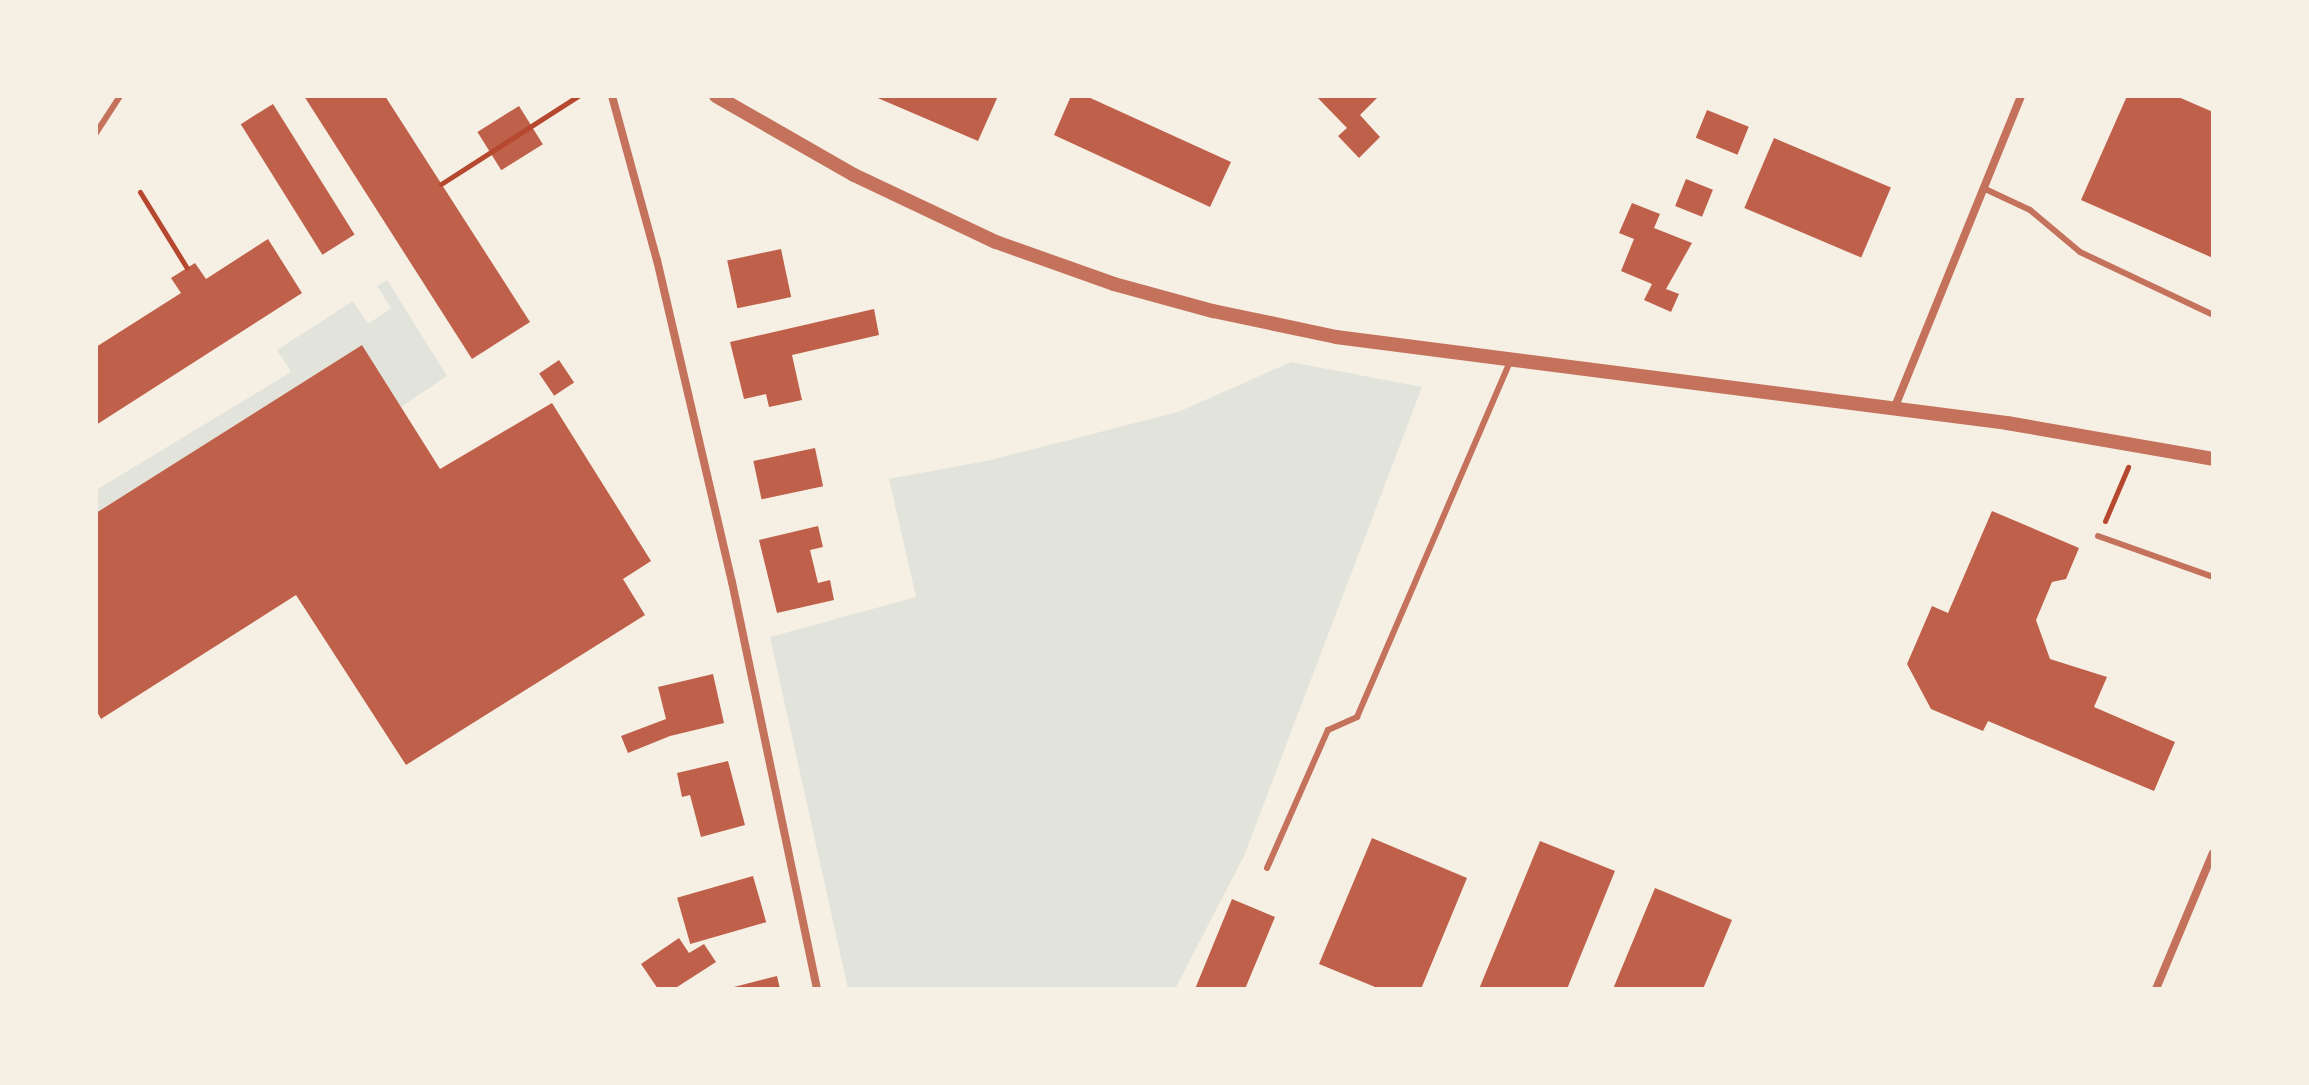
<!DOCTYPE html>
<style>
body{margin:0}
#map{position:relative;width:2309px;height:1085px;overflow:hidden;background:#f6efe4;font-family:Karla,sans-serif}
div>[style]{position:absolute}
.green>*{inset:0;background:#e2e4dc}
.building>*{inset:0;background:#bf614a;transform-origin:0 0}
.path>*{height:5px;margin:-2.5px;padding:0 2.5px;transform-origin:2.5px;border-radius:2.5px;background:#b5482f}
.service>*{height:6px;margin:-3px;padding:0 3px;transform-origin:3px;border-radius:3px;background:#c5725c}
.minor>*{height:8px;margin:-4px;padding:0 4px;transform-origin:4px;border-radius:4px;background:#c5725c}
.tertiary>*{height:14px;margin:-7px;padding:0 7px;transform-origin:7px;border-radius:7px;background:#c5725c}
span{translate:-50% -50%;white-space:nowrap;text-align:center;line-height:1.15;-webkit-text-stroke:8px #f6efe4;paint-order:stroke}
.frame{position:absolute;inset:0;border:98px solid #f6efe4;pointer-events:none}
</style>
<div id="map">
<div class="green">
<i style="clip-path:polygon(387px 280px,447px 376px,401px 407px,362px 345px,96px 513px,96px 490px,291px 372px,277px 350px,353px 301px,368px 324px,391px 308px,377px 286px)"></i>
<i style="clip-path:polygon(1291px 362px,1422px 387px,1244px 856px,1175px 989px,848px 989px,770px 637px,916px 597px,889px 479px,991px 460px,1178px 412px)"></i>
</div>
<div class="building">
<i style="clip-path:polygon(304px 96px,385px 96px,530px 322px,472px 359px)"></i>
<i style="clip-path:polygon(873px 96px,998px 96px,978px 141px)"></i>
<i style="clip-path:polygon(1071px 96px,1086px 96px,1231px 162px,1210px 207px,1054px 135px)"></i>
<i style="clip-path:polygon(1316px 96px,1379px 96px,1360px 115px,1380px 137px,1359px 158px,1338px 136px,1347px 128px)"></i>
<i style="clip-path:polygon(2127px 96px,2176px 96px,2213px 112px,2213px 258px,2081px 200px)"></i>
<i style="left:273px;top:104px;width:154px;height:38px;rotate:58deg"></i>
<i style="left:519px;top:106px;width:45px;height:49px;rotate:58deg"></i>
<i style="left:1707px;top:110px;width:45px;height:30px;rotate:22deg"></i>
<i style="left:1774px;top:138px;width:127px;height:76px;rotate:23deg"></i>
<i style="left:1686px;top:179px;width:29px;height:29px;rotate:22deg"></i>
<i style="clip-path:polygon(1632px 203px,1660px 214px,1654px 228px,1692px 243px,1666px 289px,1679px 294px,1671px 312px,1644px 300px,1652px 284px,1621px 271px,1634px 239px,1619px 233px)"></i>
<i style="clip-path:polygon(268px 239px,302px 293px,96px 425px,96px 347px,181px 293px,171px 278px,195px 263px,206px 279px)"></i>
<i style="left:781px;top:249px;width:49px;height:55px;rotate:78deg"></i>
<i style="clip-path:polygon(874px 309px,879px 335px,792px 355px,802px 400px,769px 407px,766px 394px,744px 399px,730px 342px)"></i>
<i style="clip-path:polygon(362px 345px,440px 469px,552px 403px,651px 561px,623px 579px,645px 615px,406px 765px,296px 595px,101px 719px,96px 710px,96px 513px)"></i>
<i style="left:559px;top:360px;width:27px;height:24px;rotate:56deg"></i>
<i style="left:815px;top:448px;width:39px;height:63px;rotate:78deg"></i>
<i style="clip-path:polygon(1992px 511px,2079px 548px,2066px 579px,2052px 582px,2036px 620px,2050px 659px,2107px 677px,2094px 707px,2175px 742px,2154px 791px,1988px 721px,1983px 731px,1931px 709px,1907px 664px,1932px 606px,1948px 613px)"></i>
<i style="clip-path:polygon(818px 526px,823px 547px,810px 550px,818px 583px,830px 580px,834px 600px,777px 613px,759px 540px)"></i>
<i style="clip-path:polygon(713px 674px,724px 723px,670px 736px,628px 753px,621px 736px,666px 719px,658px 687px)"></i>
<i style="clip-path:polygon(728px 761px,745px 825px,701px 837px,690px 795px,682px 797px,677px 773px)"></i>
<i style="clip-path:polygon(1372px 838px,1467px 878px,1421px 989px,1380px 989px,1319px 964px)"></i>
<i style="clip-path:polygon(1540px 841px,1615px 871px,1567px 989px,1479px 989px)"></i>
<i style="left:753px;top:876px;width:48px;height:79px;rotate:74deg"></i>
<i style="clip-path:polygon(1655px 888px,1732px 920px,1703px 989px,1613px 989px)"></i>
<i style="clip-path:polygon(1232px 899px,1275px 917px,1245px 989px,1195px 989px)"></i>
<i style="clip-path:polygon(679px 938px,689px 953px,704px 944px,716px 962px,674px 989px,658px 989px,641px 964px)"></i>
<i style="clip-path:polygon(777px 976px,780px 989px,730px 989px,730px 988px)"></i>
</div>
<div class="path">
<i style="left:441px;top:184px;width:163px;rotate:-32.7deg"></i>
<i style="left:140px;top:192px;width:89px;rotate:58.3deg"></i>
<i style="left:2105px;top:521px;width:59px;rotate:-66.9deg"></i>
</div>
<div class="service">
<i style="left:96px;top:133px;width:44px;rotate:-57deg"></i>
<i style="left:1983px;top:188px;width:52px;rotate:25.1deg"></i>
<i style="left:2030px;top:210px;width:65px;rotate:40deg"></i>
<i style="left:2080px;top:252px;width:147px;rotate:25.3deg"></i>
<i style="left:2098px;top:536px;width:122px;rotate:19.6deg"></i>
<i style="left:1267px;top:868px;width:151px;rotate:-66.2deg"></i>
<i style="left:1328px;top:730px;width:32px;rotate:-24deg"></i>
<i style="left:1357px;top:717px;width:387px;rotate:-66.7deg"></i>
</div>
<div class="minor">
<i style="left:612px;top:96px;width:170px;rotate:74.7deg"></i>
<i style="left:657px;top:260px;width:331px;rotate:76.9deg"></i>
<i style="left:732px;top:582px;width:416px;rotate:78.2deg"></i>
<i style="left:1894px;top:409px;width:338px;rotate:-67.9deg"></i>
<i style="left:2156px;top:989px;width:147px;rotate:-67.3deg"></i>
</div>
<div class="tertiary">
<i style="left:716px;top:96px;width:159px;rotate:29.8deg"></i>
<i style="left:854px;top:175px;width:157px;rotate:25.3deg"></i>
<i style="left:996px;top:242px;width:125px;rotate:19.6deg"></i>
<i style="left:1114px;top:284px;width:103px;rotate:15.3deg"></i>
<i style="left:1213px;top:311px;width:126px;rotate:11.9deg"></i>
<i style="left:1336px;top:337px;width:676px;rotate:7.3deg"></i>
<i style="left:2007px;top:423px;width:209px;rotate:9.9deg"></i>
</div>
<div class="frame"></div>
</div>
